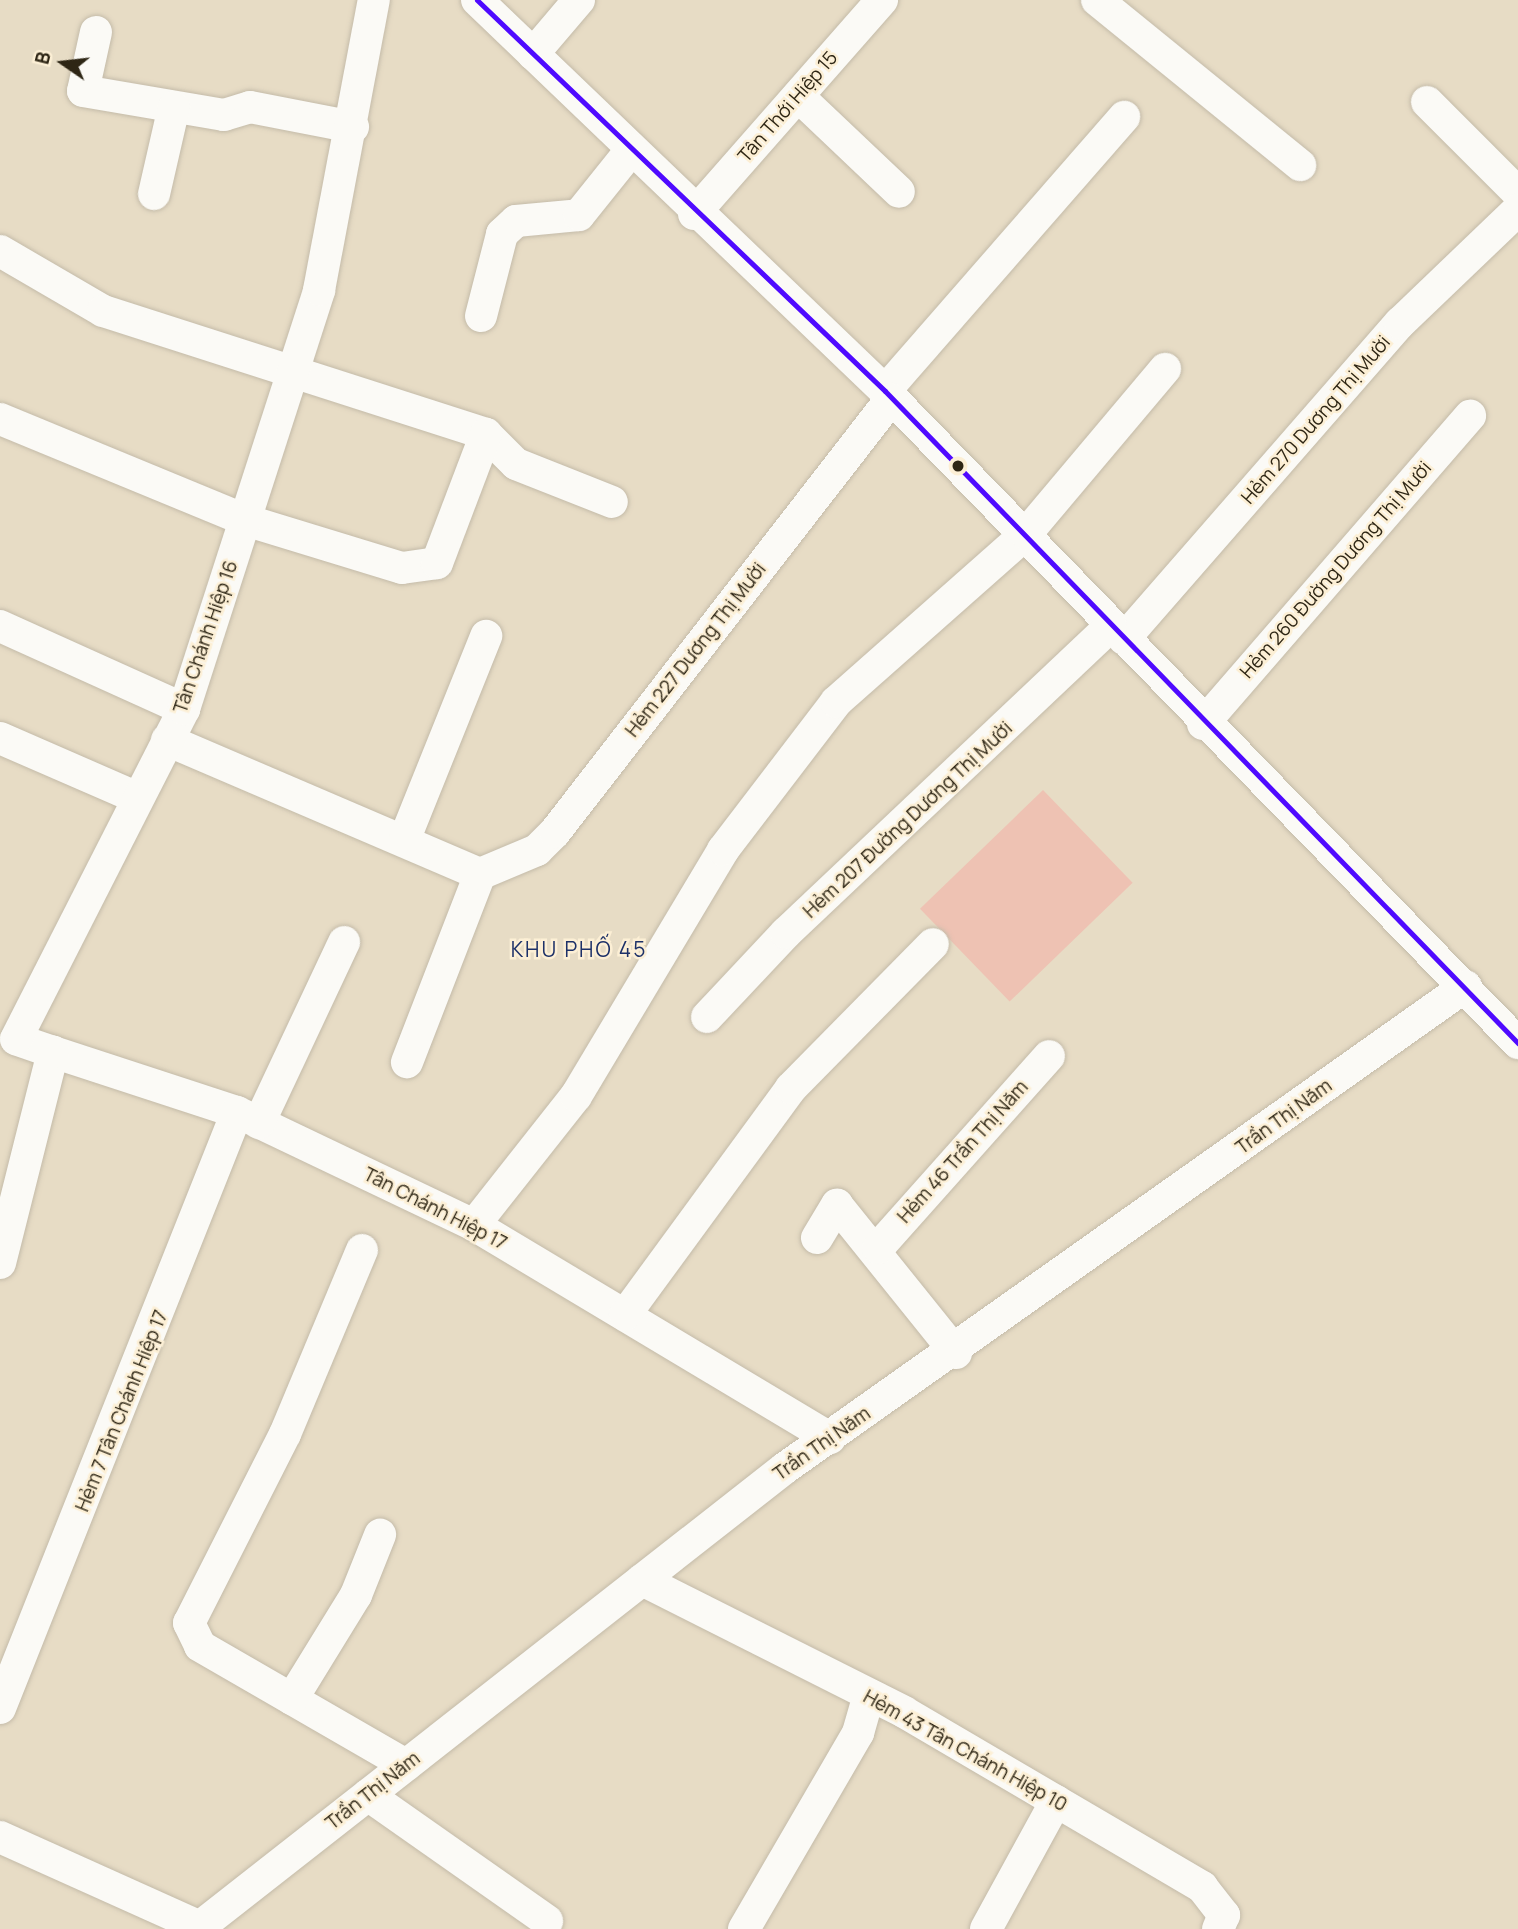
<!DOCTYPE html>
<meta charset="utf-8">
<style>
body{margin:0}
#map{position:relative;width:1518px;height:1929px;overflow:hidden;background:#e7dcc5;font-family:Manrope,sans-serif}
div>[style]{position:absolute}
.green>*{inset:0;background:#eec2b3;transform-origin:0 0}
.roads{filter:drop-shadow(0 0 2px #c4bba9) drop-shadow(0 0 2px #c4bba9)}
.minor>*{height:32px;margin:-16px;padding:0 16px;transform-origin:16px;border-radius:16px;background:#fbfaf6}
.bus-1>*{height:5px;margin:-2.5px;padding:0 2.5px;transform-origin:2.5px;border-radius:2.5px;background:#4f0aff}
.dots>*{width:19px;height:19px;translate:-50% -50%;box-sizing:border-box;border:4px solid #fcefd5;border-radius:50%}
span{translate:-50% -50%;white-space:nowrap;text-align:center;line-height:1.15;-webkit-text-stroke:5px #fcefd5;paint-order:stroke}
.street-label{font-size:19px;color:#2e2615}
.neighbourhood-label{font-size:21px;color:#1d3168;letter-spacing:2px}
.north{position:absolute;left:28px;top:28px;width:70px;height:70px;-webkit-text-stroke:5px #fcefd5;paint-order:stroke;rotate:284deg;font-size:19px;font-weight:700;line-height:28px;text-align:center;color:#2e2615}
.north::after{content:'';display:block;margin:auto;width:24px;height:32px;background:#2e2615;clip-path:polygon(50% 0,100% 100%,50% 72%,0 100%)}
</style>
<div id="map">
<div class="green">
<i style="left:1043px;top:790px;width:129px;height:171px;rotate:46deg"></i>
</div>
<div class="roads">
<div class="minor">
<i style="left:477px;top:0;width:565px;rotate:43.78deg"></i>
<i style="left:885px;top:391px;width:909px;rotate:45.85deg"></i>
<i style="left:1097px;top:0;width:262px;rotate:39.1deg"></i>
<i style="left:96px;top:32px;width:60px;rotate:102.4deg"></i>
<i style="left:83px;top:91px;width:143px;rotate:9.7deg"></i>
<i style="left:224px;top:115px;width:27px;rotate:-17deg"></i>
<i style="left:250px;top:107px;width:105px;rotate:11deg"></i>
<i style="left:533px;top:54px;width:71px;rotate:-49.6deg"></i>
<i style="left:798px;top:96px;width:139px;rotate:43.5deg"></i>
<i style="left:1427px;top:102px;width:129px;rotate:45deg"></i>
<i style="left:154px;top:194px;width:89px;rotate:-77.1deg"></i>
<i style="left:694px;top:214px;width:285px;rotate:-48.7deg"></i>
<i style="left:0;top:251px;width:119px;rotate:30.2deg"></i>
<i style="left:103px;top:311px;width:402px;rotate:17.8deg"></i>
<i style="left:486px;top:434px;width:42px;rotate:45deg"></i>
<i style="left:516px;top:464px;width:103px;rotate:21.6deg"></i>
<i style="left:481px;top:316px;width:85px;rotate:-75.6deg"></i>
<i style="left:502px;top:234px;width:19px;rotate:-43deg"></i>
<i style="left:516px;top:221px;width:63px;rotate:-5.4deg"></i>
<i style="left:579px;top:215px;width:83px;rotate:-51.3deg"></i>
<i style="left:885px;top:391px;width:364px;rotate:-48.9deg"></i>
<i style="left:0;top:419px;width:265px;rotate:22.4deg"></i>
<i style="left:245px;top:520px;width:164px;rotate:17deg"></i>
<i style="left:402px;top:568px;width:35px;rotate:-8deg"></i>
<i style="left:437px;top:563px;width:138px;rotate:-69.2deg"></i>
<i style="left:0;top:626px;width:202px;rotate:24.3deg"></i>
<i style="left:1124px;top:639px;width:420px;rotate:-48.9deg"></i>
<i style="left:1400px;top:323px;width:163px;rotate:-43.8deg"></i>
<i style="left:1203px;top:724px;width:408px;rotate:-49.1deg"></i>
<i style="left:0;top:738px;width:150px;rotate:23.5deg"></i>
<i style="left:167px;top:740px;width:340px;rotate:23.2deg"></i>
<i style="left:480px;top:874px;width:202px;rotate:111.2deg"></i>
<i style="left:405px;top:838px;width:218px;rotate:-68.1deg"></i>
<i style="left:480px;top:874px;width:62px;rotate:-22.8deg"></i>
<i style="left:537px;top:850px;width:25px;rotate:-45deg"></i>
<i style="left:555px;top:832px;width:548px;rotate:-52.19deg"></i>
<i style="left:707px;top:1017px;width:115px;rotate:-46.8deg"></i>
<i style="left:786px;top:933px;width:447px;rotate:-43.4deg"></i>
<i style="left:53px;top:1052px;width:194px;rotate:18.1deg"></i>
<i style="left:237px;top:1112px;width:263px;rotate:25.5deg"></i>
<i style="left:474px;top:1225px;width:415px;rotate:30.9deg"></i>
<i style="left:259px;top:1123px;width:200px;rotate:-64.8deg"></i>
<i style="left:474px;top:1225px;width:164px;rotate:-51.7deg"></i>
<i style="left:576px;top:1096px;width:287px;rotate:-59.1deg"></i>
<i style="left:723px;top:850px;width:186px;rotate:-52.6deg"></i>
<i style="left:836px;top:702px;width:254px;rotate:-41.5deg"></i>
<i style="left:1026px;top:534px;width:216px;rotate:-49.9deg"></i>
<i style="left:817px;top:1238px;width:39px;rotate:-59deg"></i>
<i style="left:837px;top:1205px;width:190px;rotate:51.2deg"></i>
<i style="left:878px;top:1248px;width:257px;rotate:-48.3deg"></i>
<i style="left:362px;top:1250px;width:199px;rotate:112.7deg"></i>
<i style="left:285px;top:1434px;width:212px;rotate:116.9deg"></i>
<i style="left:189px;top:1623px;width:25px;rotate:64deg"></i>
<i style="left:200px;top:1646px;width:238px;rotate:30deg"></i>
<i style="left:0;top:1263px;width:218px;rotate:-75.9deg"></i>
<i style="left:53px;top:1052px;width:39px;rotate:-161deg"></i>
<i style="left:16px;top:1039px;width:370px;rotate:-63deg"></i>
<i style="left:184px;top:709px;width:440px;rotate:-72.1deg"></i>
<i style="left:319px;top:290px;width:295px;rotate:-79.3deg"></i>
<i style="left:625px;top:1315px;width:281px;rotate:-53.8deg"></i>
<i style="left:791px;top:1088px;width:202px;rotate:-45.4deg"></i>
<i style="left:642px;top:1580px;width:293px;rotate:26.7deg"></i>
<i style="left:904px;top:1712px;width:346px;rotate:30.4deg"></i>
<i style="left:1202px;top:1887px;width:36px;rotate:52deg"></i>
<i style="left:1224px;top:1915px;width:15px;rotate:113deg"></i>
<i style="left:292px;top:1699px;width:122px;rotate:-58.4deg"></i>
<i style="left:356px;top:1595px;width:65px;rotate:-68.2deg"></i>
<i style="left:0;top:1708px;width:641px;rotate:-68.31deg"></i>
<i style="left:368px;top:1795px;width:219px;rotate:35.1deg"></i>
<i style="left:0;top:1837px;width:219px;rotate:24.2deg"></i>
<i style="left:197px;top:1929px;width:747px;rotate:-38.1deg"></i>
<i style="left:785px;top:1468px;width:834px;rotate:-35.29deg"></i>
<i style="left:744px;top:1929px;width:227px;rotate:-59.8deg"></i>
<i style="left:858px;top:1733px;width:40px;rotate:-74deg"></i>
<i style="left:986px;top:1929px;width:146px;rotate:-61.3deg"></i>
</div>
</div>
<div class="bus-1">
<i style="left:477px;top:0;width:565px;rotate:43.78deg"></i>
<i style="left:885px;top:391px;width:909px;rotate:45.85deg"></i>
</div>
<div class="dots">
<i style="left:958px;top:466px;background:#2e2615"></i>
</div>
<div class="street-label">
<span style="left:788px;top:107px;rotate:-49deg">Tân Thới Hiệp 15</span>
<span style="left:1316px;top:420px;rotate:-49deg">Hẻm 270 Dương Thị Mười</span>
<span style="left:1336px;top:570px;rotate:-49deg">Hẻm 260 Đường Dương Thị Mười</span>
<span style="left:206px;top:637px;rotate:-71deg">Tân Chánh Hiệp 16</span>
<span style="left:696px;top:650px;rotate:-52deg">Hẻm 227 Dương Thị Mười</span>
<span style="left:908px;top:820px;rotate:-43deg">Hẻm 207 Đường Dương Thị Mười</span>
<span style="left:1284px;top:1117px;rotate:-36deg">Trần Thị Năm</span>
<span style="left:963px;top:1152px;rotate:-48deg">Hẻm 46 Trần Thị Năm</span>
<span style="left:435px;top:1209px;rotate:27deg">Tân Chánh Hiệp 17</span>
<span style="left:122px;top:1411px;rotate:-68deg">Hẻm 7 Tân Chánh Hiệp 17</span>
<span style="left:822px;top:1444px;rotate:-35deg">Trần Thị Năm</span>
<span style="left:965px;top:1751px;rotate:29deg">Hẻm 43 Tân Chánh Hiệp 10</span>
<span style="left:373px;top:1791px;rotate:-38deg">Trần Thị Năm</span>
</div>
<div class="neighbourhood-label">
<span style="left:579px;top:949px">KHU PHỐ 45</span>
</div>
<div class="north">B</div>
</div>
